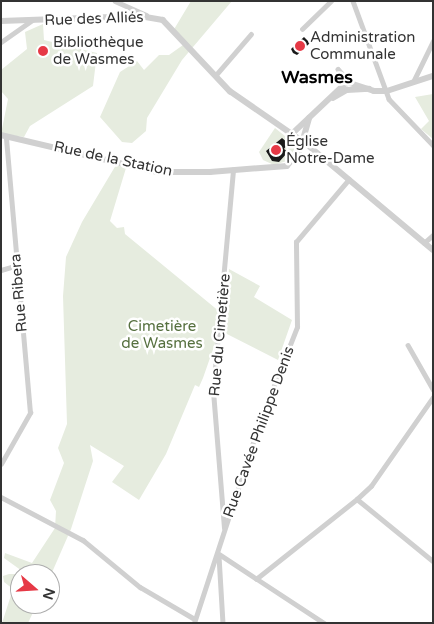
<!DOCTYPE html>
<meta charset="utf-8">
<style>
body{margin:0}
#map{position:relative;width:434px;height:624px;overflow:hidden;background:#fff;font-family:"Varela Round",sans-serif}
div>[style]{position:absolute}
.green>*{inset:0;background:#e6ecdf}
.building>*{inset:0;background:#1a1a1a}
.minor>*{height:4.5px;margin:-2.25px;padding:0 2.25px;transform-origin:2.25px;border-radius:2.25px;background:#d0d0d0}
.tertiary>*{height:5.5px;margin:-2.75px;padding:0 2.75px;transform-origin:2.75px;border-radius:2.75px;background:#d0d0d0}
.dots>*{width:14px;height:14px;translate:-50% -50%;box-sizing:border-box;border:2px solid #fff;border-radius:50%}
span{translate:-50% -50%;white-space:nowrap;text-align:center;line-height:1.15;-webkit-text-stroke:5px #fff;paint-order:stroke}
.street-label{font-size:15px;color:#333}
.poi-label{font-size:15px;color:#333}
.left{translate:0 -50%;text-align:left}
.park-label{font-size:15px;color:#56703f}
.quarter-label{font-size:18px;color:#000;font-weight:700}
.frame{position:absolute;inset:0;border:2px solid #333;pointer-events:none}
.north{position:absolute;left:10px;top:564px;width:50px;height:50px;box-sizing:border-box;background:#fff;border:1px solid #adadad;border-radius:50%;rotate:109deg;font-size:14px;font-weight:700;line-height:20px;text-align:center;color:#333}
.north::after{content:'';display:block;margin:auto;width:18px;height:22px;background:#e63946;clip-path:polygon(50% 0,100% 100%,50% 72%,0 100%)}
</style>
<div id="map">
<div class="green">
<i style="clip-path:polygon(191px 1px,232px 1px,182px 60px,147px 118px,146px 131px,132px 143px,122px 142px,100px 117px,120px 72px,137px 61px,144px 70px,159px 55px,169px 55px,183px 45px,173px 31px)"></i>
<i style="clip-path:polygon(43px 24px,44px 40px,97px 53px,93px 86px,30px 126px,24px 137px,1px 134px,8px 99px,1px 91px,1px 70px,27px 49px,25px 32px)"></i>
<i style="clip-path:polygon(433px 94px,433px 139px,421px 129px,429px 121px,415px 97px)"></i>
<i style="clip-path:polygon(275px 128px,296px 145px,290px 160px,274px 165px,263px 160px,259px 152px)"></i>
<i style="clip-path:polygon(116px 165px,126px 168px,110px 221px,117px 228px,124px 227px,125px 234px,220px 312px,217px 338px,203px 378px,199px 387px,195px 385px,166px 454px,139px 500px,112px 482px,124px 466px,90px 445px,93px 461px,71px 529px,50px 577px,50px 574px,20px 574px,22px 571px,4px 558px,5px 553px,32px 563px,55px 528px,56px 511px,50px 500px,64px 463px,58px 448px,67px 424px,63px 296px,66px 257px,82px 222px)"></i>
<i style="clip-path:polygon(229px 269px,260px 286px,254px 297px,292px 320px,278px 360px,223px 332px)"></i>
<i style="clip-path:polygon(9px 574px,20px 574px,20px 604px,37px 604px,28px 623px,2px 623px,13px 589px,4px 582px,3px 576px)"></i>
</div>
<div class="building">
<i style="clip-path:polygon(304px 37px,310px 43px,297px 55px,293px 53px,291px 49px)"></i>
<i style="clip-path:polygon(282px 138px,288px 143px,284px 149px,288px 152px,279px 162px,272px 161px,266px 151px)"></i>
</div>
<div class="minor">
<i style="left:115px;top:1px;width:34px;rotate:24deg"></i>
<i style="left:353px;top:1px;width:104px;rotate:69.8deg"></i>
<i style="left:389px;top:99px;width:64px;rotate:46.3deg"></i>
<i style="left:302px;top:29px;width:40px;rotate:-44deg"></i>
<i style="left:1px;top:42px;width:39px;rotate:-35deg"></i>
<i style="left:338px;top:69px;width:18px;rotate:47deg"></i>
<i style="left:338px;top:69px;width:16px;rotate:60deg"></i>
<i style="left:215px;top:76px;width:55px;rotate:-49.4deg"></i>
<i style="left:414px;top:80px;width:43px;rotate:-64deg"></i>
<i style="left:424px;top:243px;width:12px;rotate:-42deg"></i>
<i style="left:1px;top:270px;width:15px;rotate:-16deg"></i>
<i style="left:408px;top:345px;width:51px;rotate:60.4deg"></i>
<i style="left:1px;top:464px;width:59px;rotate:-60.4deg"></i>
<i style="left:30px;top:413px;width:277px;rotate:-95deg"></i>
<i style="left:1px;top:497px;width:93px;rotate:27.7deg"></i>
<i style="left:83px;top:540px;width:74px;rotate:39.5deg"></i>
<i style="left:140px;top:587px;width:61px;rotate:30.3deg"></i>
<i style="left:357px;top:499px;width:19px;rotate:-43deg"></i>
<i style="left:371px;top:486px;width:108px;rotate:-55.1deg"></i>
<i style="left:224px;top:528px;width:138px;rotate:-94.6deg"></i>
<i style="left:213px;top:390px;width:221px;rotate:-84.8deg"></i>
<i style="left:219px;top:554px;width:126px;rotate:33.3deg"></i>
<i style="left:219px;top:556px;width:67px;rotate:86.6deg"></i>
<i style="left:256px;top:579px;width:129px;rotate:-38.4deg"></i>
<i style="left:357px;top:499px;width:98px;rotate:39.2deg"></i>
<i style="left:194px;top:623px;width:213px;rotate:-71.9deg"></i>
<i style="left:260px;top:421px;width:101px;rotate:-68.5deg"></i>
<i style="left:297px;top:327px;width:85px;rotate:-90.7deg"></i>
<i style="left:296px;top:242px;width:82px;rotate:-49.9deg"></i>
</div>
<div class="tertiary">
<i style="left:1px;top:21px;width:139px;rotate:-2.1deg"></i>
<i style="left:140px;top:16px;width:23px;rotate:10deg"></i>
<i style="left:163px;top:20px;width:98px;rotate:46.7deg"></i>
<i style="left:230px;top:91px;width:95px;rotate:34.7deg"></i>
<i style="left:308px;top:145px;width:163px;rotate:40deg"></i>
<i style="left:333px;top:98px;width:16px;rotate:-30deg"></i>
<i style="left:347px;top:90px;width:22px;rotate:-3deg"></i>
<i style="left:292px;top:134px;width:76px;rotate:-43.4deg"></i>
<i style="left:347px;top:82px;width:28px;rotate:18deg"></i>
<i style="left:374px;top:91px;width:13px"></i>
<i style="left:387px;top:91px;width:48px;rotate:-18.1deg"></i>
<i style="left:1px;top:135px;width:161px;rotate:13.3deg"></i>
<i style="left:158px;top:172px;width:52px"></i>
<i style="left:210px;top:172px;width:77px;rotate:-4.5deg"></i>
<i style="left:287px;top:166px;width:21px;rotate:-51deg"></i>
<i style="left:300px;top:150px;width:33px;rotate:-74deg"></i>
</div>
<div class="dots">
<i style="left:300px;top:46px;background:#e63946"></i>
<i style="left:43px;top:51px;background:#e63946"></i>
<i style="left:276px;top:150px;background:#e63946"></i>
</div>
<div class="street-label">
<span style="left:94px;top:19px;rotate:-2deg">Rue des Alliés</span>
<span style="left:113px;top:159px;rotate:12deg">Rue de la Station</span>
<span style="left:19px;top:293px;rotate:-95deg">Rue Ribera</span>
<span style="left:220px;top:335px;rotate:-85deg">Rue du Cimetière</span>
<span style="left:259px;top:432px;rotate:-70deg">Rue Cavée Philippe Denis</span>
</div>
<div class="poi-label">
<span class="left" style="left:310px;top:46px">Administration<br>Communale</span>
<span class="left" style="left:53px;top:51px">Bibliothèque<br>de Wasmes</span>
<span class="left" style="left:286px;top:150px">Église<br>Notre-Dame</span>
</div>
<div class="park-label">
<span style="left:162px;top:335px">Cimetière<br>de Wasmes</span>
</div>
<div class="quarter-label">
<span style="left:317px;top:77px">Wasmes</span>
</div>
<div class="frame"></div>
<div class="north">N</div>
</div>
